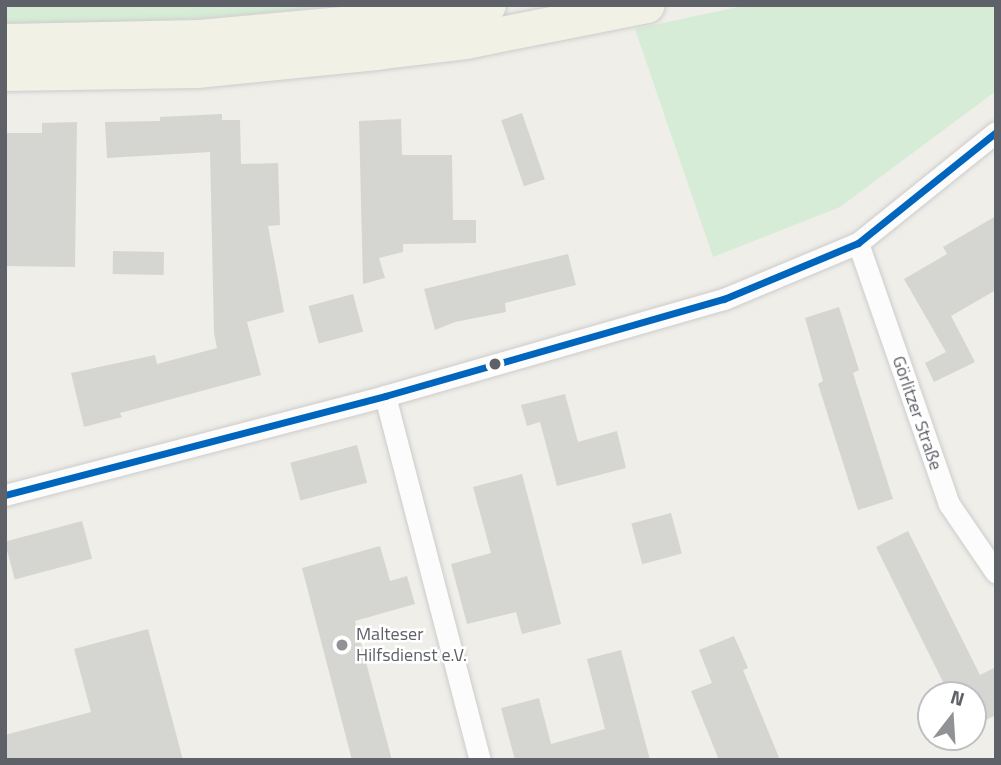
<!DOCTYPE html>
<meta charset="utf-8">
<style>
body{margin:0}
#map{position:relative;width:1001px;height:765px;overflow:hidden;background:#efeee9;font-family:"Titillium Web",sans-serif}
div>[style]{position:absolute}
.green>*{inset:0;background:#d6ecd6}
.building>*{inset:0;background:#d5d5d2;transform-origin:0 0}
.roads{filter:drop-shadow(0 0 2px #cccccb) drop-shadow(0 0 2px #cccccb)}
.minor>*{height:21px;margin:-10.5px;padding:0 10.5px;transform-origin:10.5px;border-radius:10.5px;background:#fdfcfc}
.trunk>*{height:35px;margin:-17.5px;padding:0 17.5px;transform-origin:17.5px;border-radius:17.5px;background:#f2f1e6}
.bus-1>*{height:7px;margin:-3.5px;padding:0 3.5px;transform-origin:3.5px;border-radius:3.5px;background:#0065bd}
.dots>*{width:19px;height:19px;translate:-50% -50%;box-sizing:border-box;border:4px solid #fff;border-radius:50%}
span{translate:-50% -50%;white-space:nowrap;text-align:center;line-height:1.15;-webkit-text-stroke:5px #fff;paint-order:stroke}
.street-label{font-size:18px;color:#5e6168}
.poi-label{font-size:18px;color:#5e6168}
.left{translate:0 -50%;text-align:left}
.frame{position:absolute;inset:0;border:7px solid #5e6168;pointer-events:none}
.north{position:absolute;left:917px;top:681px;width:70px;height:70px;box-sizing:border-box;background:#fff;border:2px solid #bfc0c3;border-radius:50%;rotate:17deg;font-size:19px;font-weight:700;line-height:28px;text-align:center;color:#5e6168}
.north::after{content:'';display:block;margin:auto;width:24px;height:32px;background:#919295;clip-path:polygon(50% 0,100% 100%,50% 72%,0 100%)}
</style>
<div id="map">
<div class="green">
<i style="clip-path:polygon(5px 5px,349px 5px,205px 18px,39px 25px,5px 25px)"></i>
<i style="clip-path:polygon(747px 5px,996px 5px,996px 91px,840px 207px,713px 257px,635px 29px)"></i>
</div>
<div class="building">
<i style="left:522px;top:113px;width:70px;height:22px;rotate:71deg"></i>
<i style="clip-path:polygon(222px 114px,222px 120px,240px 120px,241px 164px,278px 163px,280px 225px,268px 226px,284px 312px,247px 322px,261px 375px,120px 413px,122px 417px,84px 427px,71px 373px,155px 355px,157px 364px,217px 348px,214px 333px,210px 152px,107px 158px,105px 122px,160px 121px,160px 117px)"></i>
<i style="clip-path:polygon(401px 119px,402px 155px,452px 155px,453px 220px,476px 220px,476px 243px,403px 244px,403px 252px,379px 258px,385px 278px,363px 284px,359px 121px)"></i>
<i style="clip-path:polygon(77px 122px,75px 267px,5px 266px,5px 133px,42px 133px,42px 123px)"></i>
<i style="clip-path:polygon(996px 216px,996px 290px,951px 316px,975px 362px,934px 382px,925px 363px,946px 352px,904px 279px,947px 254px,943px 247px)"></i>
<i style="left:113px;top:251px;width:51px;height:23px;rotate:1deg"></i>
<i style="clip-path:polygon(568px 254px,576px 285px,505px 303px,506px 312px,455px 322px,435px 330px,424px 289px)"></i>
<i style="left:353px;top:294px;width:39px;height:46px;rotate:75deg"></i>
<i style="clip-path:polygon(839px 307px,859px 370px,853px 373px,893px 499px,858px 510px,818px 384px,823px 381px,805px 318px)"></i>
<i style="clip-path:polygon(565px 394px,578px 442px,617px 431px,626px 468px,557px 486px,540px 422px,527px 426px,521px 405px)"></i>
<i style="left:357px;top:445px;width:39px;height:69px;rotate:75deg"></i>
<i style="clip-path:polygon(522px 474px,561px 624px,522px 634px,516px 612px,467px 624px,451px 564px,491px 553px,473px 487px)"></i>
<i style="left:671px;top:513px;width:42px;height:41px;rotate:75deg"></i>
<i style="left:82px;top:521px;width:39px;height:80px;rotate:75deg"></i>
<i style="clip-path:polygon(908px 531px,980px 675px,996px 667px,996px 715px,973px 726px,973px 695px,937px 695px,947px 690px,876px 547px)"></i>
<i style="clip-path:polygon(380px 546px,390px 581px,407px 576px,415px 604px,355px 621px,392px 760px,352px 760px,302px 568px)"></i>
<i style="clip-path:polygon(148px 629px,183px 760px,5px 760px,5px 735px,91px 712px,74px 649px)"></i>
<i style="clip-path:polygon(734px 636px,748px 668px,743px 670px,780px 760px,719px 760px,691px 691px,712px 683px,699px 650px)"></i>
<i style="clip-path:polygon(621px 650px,650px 760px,515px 760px,501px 708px,539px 698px,551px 744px,605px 729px,587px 659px)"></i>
</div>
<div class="roads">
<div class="minor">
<i style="left:858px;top:243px;width:276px;rotate:70.8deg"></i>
<i style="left:949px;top:504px;width:83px;rotate:55.7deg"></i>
<i style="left:385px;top:396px;width:376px;rotate:75.4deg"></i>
<i style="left:5px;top:495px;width:393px;rotate:-14.6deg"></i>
<i style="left:385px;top:396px;width:353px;rotate:-16deg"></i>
<i style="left:724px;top:299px;width:145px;rotate:-22.7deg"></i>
<i style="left:858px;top:243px;width:177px;rotate:-38.8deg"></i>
</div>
<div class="trunk">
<i style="left:5px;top:41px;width:195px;rotate:-1.2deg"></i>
<i style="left:200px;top:37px;width:172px;rotate:-5.3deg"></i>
<i style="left:371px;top:21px;width:118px;rotate:-7.8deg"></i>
<i style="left:5px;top:73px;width:191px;rotate:-0.9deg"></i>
<i style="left:196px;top:70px;width:181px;rotate:-5.7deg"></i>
<i style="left:376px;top:52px;width:90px;rotate:-7deg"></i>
<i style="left:465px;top:41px;width:185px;rotate:-11.2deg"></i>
</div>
</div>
<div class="bus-1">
<i style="left:5px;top:495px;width:393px;rotate:-14.6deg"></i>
<i style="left:385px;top:396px;width:353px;rotate:-16deg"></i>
<i style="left:724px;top:299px;width:145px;rotate:-22.7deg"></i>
<i style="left:858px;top:243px;width:177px;rotate:-38.8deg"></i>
</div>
<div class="dots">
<i style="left:495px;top:364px;background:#5e6168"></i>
<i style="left:342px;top:645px;background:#919295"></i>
</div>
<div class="street-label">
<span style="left:917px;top:413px;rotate:71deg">Görlitzer Straße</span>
</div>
<div class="poi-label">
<span class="left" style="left:356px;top:645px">Malteser<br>Hilfsdienst e.V.</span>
</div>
<div class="frame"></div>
<div class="north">N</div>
</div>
